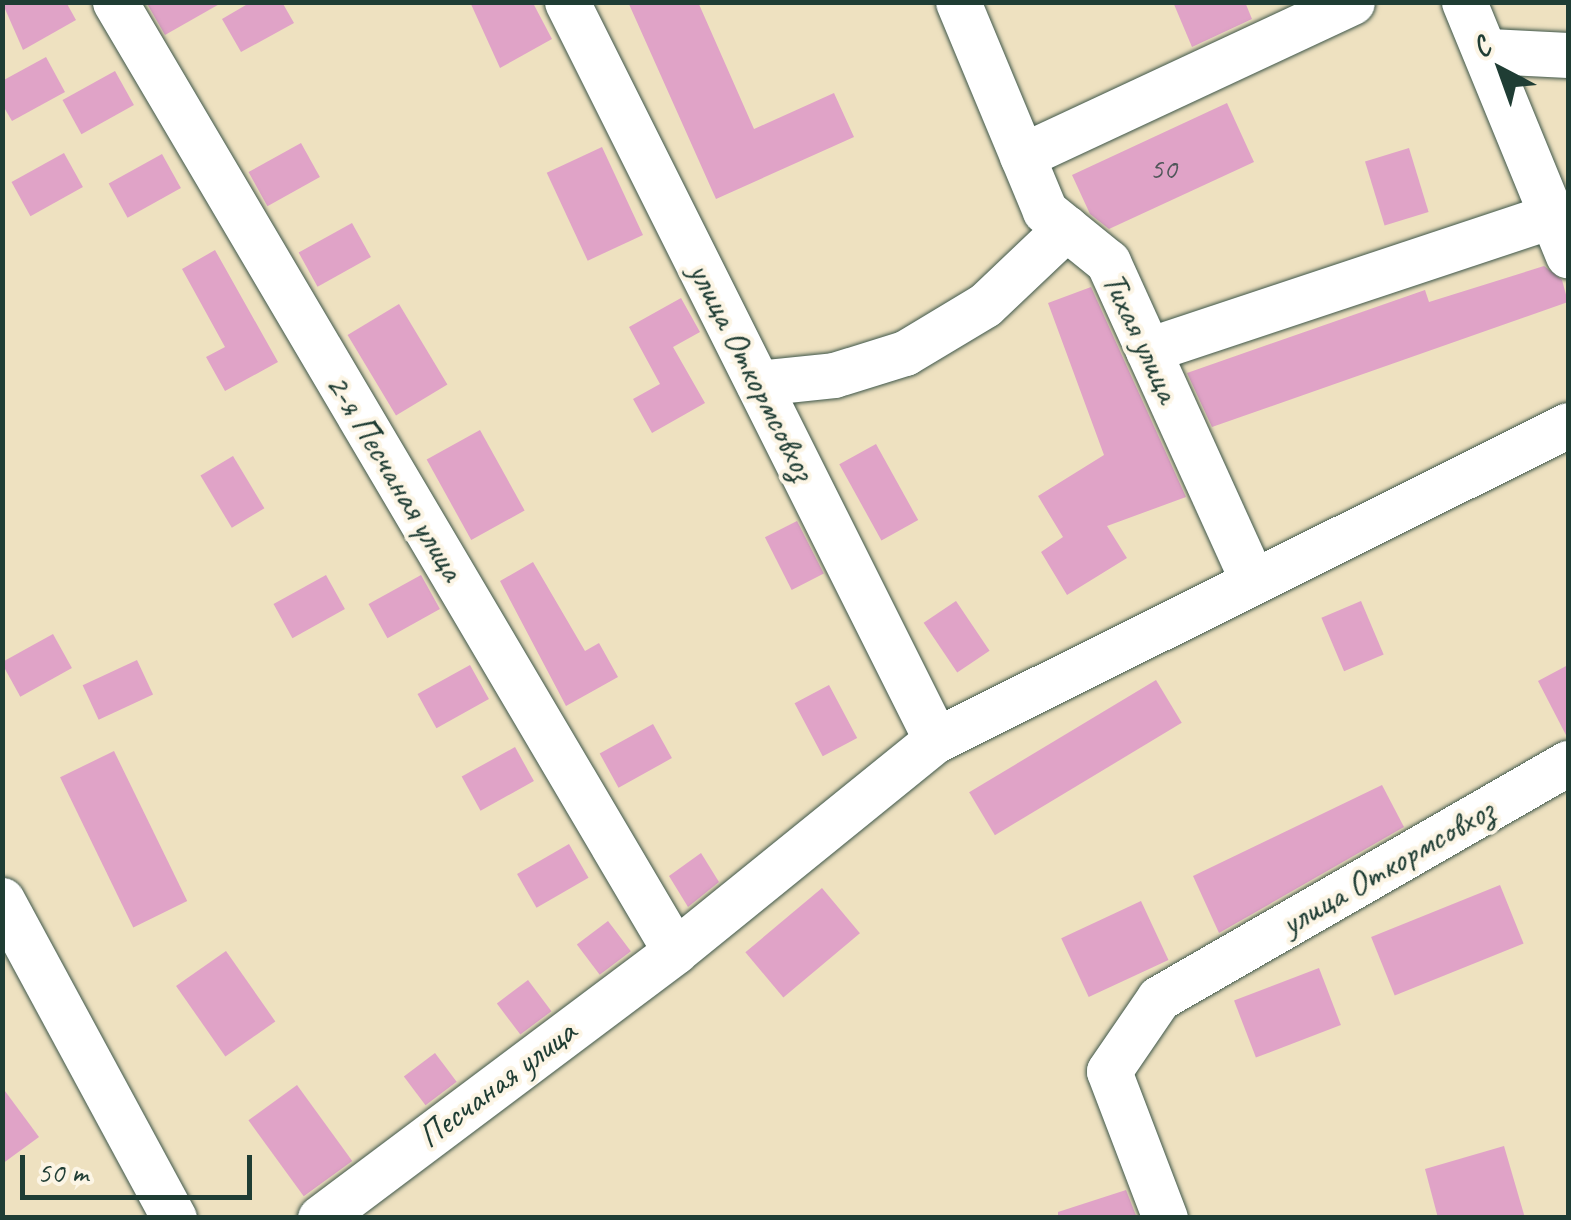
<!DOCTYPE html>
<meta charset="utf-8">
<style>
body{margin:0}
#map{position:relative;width:1571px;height:1220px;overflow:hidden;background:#eee1c0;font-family:Caveat,sans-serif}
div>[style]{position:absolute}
.building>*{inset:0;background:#e0a3c7;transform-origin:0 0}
.roads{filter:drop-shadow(0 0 2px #3e5649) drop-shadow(0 0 2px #3e5649)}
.minor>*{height:45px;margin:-22.5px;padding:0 22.5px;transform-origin:22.5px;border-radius:22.5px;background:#fff}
span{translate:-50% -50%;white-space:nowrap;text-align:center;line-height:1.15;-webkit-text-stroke:8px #fcf5e5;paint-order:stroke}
.number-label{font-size:30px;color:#4f5659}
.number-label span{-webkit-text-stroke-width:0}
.street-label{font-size:35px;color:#1f3d34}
.frame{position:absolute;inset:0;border:5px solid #1f3d34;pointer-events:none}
.north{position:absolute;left:1451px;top:20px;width:100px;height:100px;-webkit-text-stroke:8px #fcf5e5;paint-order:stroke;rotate:319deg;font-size:28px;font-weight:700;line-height:40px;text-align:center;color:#1f3d34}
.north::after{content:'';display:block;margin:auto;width:35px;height:45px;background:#1f3d34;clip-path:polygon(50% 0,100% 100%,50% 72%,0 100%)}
.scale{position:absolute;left:20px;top:1155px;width:232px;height:45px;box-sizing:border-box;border:5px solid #1f3d34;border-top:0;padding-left:12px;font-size:30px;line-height:35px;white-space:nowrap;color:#1f3d34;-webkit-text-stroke:8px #fcf5e5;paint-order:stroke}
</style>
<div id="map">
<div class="building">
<i style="clip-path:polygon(2px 2px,66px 2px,76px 20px,23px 50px)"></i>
<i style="clip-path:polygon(146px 2px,223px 2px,165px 35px)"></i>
<i style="clip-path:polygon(251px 2px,282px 2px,294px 23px,241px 52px,222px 19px)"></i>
<i style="clip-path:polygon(470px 2px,533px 3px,552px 39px,500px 68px)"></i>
<i style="clip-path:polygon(628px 2px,698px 2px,754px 129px,834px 93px,854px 137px,716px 199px)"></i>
<i style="clip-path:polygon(1173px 2px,1245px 2px,1252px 19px,1192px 47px)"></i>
<i style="clip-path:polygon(46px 57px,65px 92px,12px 121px,2px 104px,2px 81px)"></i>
<i style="left:115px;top:71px;width:39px;height:60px;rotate:61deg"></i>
<i style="clip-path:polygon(1227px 103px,1254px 162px,1109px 229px,1090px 214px,1072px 175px)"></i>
<i style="left:301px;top:143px;width:39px;height:60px;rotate:61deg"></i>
<i style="left:602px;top:147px;width:97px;height:61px;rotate:65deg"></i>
<i style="left:1409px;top:148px;width:67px;height:46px;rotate:73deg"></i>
<i style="left:64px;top:153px;width:39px;height:60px;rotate:61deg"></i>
<i style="left:162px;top:154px;width:39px;height:61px;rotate:61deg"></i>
<i style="left:352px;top:223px;width:39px;height:61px;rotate:61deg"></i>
<i style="clip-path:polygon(215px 250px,278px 362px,225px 391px,206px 357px,225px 347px,182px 269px)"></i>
<i style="clip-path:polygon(1544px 266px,1562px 280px,1568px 302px,1212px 427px,1187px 373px,1425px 290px,1429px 302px)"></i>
<i style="clip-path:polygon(1091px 287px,1186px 497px,1107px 526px,1127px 558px,1067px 595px,1041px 552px,1063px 537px,1038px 496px,1104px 455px,1048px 303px)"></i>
<i style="clip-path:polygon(681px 298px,700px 332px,673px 347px,705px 403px,652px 433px,633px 399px,660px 384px,629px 327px)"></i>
<i style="left:399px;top:304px;width:94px;height:60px;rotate:59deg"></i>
<i style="left:480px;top:430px;width:92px;height:61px;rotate:61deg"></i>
<i style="left:876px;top:444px;width:87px;height:42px;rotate:61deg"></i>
<i style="left:233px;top:456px;width:61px;height:38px;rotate:59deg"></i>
<i style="left:797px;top:521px;width:59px;height:36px;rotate:63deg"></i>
<i style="clip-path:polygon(533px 562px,585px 651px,599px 643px,618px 677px,566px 706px,500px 581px)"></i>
<i style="left:326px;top:575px;width:39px;height:60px;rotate:61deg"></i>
<i style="left:421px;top:575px;width:39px;height:60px;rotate:61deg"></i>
<i style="left:956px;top:601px;width:60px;height:39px;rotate:56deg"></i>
<i style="left:1361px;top:601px;width:58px;height:43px;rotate:67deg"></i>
<i style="left:53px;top:634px;width:39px;height:59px;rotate:61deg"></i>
<i style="left:137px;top:660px;width:38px;height:60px;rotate:65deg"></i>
<i style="left:470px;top:665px;width:39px;height:60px;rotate:61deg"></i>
<i style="clip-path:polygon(1568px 665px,1568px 737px,1567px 737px,1538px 681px)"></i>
<i style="left:1156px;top:680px;width:50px;height:218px;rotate:59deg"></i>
<i style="left:829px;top:685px;width:60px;height:39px;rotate:62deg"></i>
<i style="left:653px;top:724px;width:39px;height:61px;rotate:61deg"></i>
<i style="left:515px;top:747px;width:39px;height:61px;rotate:61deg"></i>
<i style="left:114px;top:751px;width:167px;height:60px;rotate:64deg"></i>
<i style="clip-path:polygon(1382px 785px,1404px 827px,1219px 933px,1193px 876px)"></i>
<i style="left:569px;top:844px;width:39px;height:60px;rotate:60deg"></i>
<i style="clip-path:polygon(701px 853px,719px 882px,688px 907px,669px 876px)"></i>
<i style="left:1500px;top:885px;width:63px;height:139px;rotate:68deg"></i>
<i style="left:822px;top:888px;width:59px;height:100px;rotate:50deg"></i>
<i style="left:1141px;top:901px;width:65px;height:88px;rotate:65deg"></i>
<i style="left:608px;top:921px;width:38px;height:39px;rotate:53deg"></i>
<i style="left:226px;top:951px;width:86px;height:61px;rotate:55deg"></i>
<i style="left:1319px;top:968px;width:61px;height:91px;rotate:69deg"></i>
<i style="left:528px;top:980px;width:39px;height:39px;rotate:53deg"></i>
<i style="left:435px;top:1053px;width:36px;height:39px;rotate:53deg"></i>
<i style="left:297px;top:1085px;width:94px;height:60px;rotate:54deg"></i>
<i style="clip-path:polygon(2px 1087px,39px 1137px,2px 1164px)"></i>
<i style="clip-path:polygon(1504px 1146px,1525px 1218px,1438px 1218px,1425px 1169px)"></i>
<i style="clip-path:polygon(1126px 1190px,1137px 1218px,1058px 1218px,1058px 1212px)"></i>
</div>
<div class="roads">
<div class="minor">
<i style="left:115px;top:2px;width:1102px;rotate:59.46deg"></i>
<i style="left:567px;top:2px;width:825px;rotate:63.43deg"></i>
<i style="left:958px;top:2px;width:226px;rotate:67.4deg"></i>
<i style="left:1045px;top:211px;width:81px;rotate:39deg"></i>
<i style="left:1108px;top:262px;width:351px;rotate:65.6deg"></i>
<i style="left:1464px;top:2px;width:274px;rotate:67.7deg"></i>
<i style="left:1489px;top:51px;width:79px;rotate:2.9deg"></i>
<i style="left:1022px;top:156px;width:364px;rotate:-25deg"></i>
<i style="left:1148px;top:350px;width:427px;rotate:-18.4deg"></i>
<i style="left:758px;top:383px;width:76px;rotate:-6deg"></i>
<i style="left:834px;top:375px;width:74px;rotate:-17.2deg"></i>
<i style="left:905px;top:353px;width:93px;rotate:-31deg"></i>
<i style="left:985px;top:305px;width:112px;rotate:-43.5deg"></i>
<i style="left:2px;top:900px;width:362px;rotate:61.6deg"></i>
<i style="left:320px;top:1218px;width:444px;rotate:-36.9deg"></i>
<i style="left:675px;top:951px;width:336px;rotate:-39deg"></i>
<i style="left:936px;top:740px;width:706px;rotate:-26.49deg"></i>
<i style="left:1165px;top:1218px;width:157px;rotate:-110.9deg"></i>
<i style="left:1109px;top:1071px;width:88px;rotate:-55.6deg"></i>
<i style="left:1159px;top:998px;width:472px;rotate:-29.9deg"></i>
</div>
</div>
<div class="number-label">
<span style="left:1163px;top:168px">50</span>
</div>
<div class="street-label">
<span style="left:1141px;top:337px;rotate:65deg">Тихая улица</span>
<span style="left:752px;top:371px;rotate:63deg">улица Откормсовхоз</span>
<span style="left:395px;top:477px;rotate:59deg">2-я Песчаная улица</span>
<span style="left:1387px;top:867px;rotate:-30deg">улица Откормсовхоз</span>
<span style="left:497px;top:1084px;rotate:-37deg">Песчаная улица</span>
</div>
<div class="frame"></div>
<div class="north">С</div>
<div class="scale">50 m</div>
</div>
